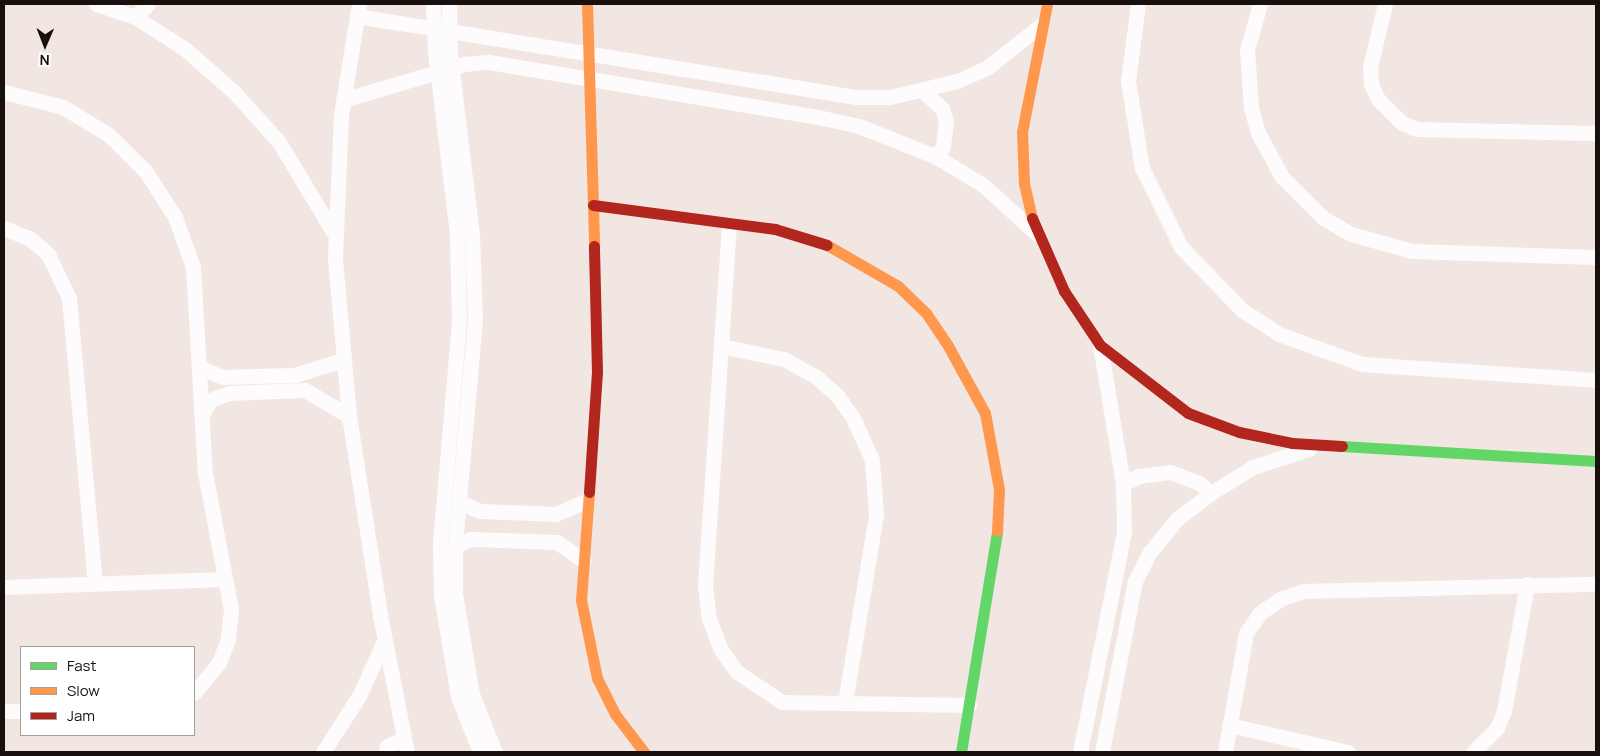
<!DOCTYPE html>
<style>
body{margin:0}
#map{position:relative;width:1600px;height:756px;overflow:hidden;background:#f2e6e2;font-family:Manrope,sans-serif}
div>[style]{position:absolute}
.street>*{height:15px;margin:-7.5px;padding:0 7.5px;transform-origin:7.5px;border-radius:7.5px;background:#fdfbfb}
.fast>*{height:11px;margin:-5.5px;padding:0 5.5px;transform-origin:5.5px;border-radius:5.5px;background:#63d668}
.slow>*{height:11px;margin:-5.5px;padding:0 5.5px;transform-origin:5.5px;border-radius:5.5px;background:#ff974d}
.jam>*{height:11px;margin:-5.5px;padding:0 5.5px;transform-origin:5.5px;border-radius:5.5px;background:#b3261e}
span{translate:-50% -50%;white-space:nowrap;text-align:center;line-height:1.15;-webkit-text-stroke:4px #fff;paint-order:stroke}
.frame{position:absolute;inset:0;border:5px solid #17100d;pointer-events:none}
.legend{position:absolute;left:20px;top:646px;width:175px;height:90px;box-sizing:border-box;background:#fff;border:1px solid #a29f9e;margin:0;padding:6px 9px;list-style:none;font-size:15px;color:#17100d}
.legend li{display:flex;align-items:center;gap:10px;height:25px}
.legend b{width:25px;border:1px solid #a29f9e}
.north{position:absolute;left:20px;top:20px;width:50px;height:50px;-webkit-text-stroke:4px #fff;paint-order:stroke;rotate:181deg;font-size:14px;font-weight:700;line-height:20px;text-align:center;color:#17100d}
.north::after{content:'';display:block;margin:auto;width:18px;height:22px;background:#17100d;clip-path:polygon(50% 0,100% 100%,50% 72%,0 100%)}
</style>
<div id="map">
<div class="street">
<i style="left:96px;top:4px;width:41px;rotate:18.4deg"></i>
<i style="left:135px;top:17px;width:59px;rotate:32.6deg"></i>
<i style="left:185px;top:49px;width:67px;rotate:41.3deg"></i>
<i style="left:235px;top:93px;width:66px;rotate:48.1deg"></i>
<i style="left:279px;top:142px;width:105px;rotate:59deg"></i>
<i style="left:359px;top:4px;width:112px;rotate:99.2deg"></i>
<i style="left:341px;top:115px;width:144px;rotate:92.4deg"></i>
<i style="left:335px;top:259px;width:158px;rotate:84.9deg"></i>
<i style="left:349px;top:416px;width:201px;rotate:81.1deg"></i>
<i style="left:380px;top:615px;width:140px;rotate:78.9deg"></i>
<i style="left:433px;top:4px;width:48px;rotate:87.6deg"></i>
<i style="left:435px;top:52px;width:184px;rotate:83.1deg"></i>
<i style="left:457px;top:235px;width:86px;rotate:88.7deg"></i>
<i style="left:459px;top:321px;width:224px;rotate:94.9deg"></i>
<i style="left:440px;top:544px;width:51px;rotate:88.9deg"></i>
<i style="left:441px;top:595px;width:103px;rotate:80.5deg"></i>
<i style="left:458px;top:697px;width:59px;rotate:68.2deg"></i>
<i style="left:449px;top:4px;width:51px;rotate:88.9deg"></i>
<i style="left:450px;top:55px;width:179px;rotate:83deg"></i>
<i style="left:472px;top:233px;width:87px;rotate:88deg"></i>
<i style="left:475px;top:320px;width:227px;rotate:95.1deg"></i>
<i style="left:455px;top:546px;width:48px;rotate:90deg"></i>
<i style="left:455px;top:594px;width:101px;rotate:80.4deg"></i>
<i style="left:472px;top:694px;width:62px;rotate:68.4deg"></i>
<i style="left:1138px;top:4px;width:78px;rotate:97.4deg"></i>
<i style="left:1128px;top:81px;width:88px;rotate:80.9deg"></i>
<i style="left:1142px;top:168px;width:88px;rotate:63.7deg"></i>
<i style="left:1181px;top:247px;width:88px;rotate:45.9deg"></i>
<i style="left:1242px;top:310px;width:44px;rotate:33deg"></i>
<i style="left:1279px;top:334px;width:88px;rotate:19.9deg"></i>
<i style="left:1362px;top:364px;width:235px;rotate:3.9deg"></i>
<i style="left:1260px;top:4px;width:48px;rotate:105.8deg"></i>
<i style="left:1247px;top:50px;width:58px;rotate:86.1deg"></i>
<i style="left:1251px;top:108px;width:26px;rotate:74deg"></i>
<i style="left:1258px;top:133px;width:50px;rotate:61.4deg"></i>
<i style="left:1282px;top:177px;width:58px;rotate:45deg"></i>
<i style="left:1323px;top:218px;width:32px;rotate:30deg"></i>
<i style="left:1351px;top:234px;width:63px;rotate:15.6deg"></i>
<i style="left:1412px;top:251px;width:184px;rotate:1.9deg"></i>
<i style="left:1385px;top:4px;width:65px;rotate:103.4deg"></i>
<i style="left:1370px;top:67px;width:17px;rotate:87deg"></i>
<i style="left:1371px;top:84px;width:17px;rotate:65deg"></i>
<i style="left:1378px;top:99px;width:34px;rotate:45deg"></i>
<i style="left:1402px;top:123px;width:16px;rotate:22deg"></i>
<i style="left:1417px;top:129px;width:179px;rotate:1.3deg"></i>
<i style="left:357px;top:16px;width:506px;rotate:9.22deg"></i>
<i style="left:856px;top:97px;width:34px"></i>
<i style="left:890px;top:97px;width:69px;rotate:-13.4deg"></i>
<i style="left:957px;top:81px;width:34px;rotate:-24deg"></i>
<i style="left:988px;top:67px;width:68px;rotate:-38.4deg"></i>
<i style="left:135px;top:17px;width:18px;rotate:-45deg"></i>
<i style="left:4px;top:92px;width:61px;rotate:14.3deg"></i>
<i style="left:63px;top:107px;width:54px;rotate:31.3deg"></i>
<i style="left:109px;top:135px;width:52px;rotate:45deg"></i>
<i style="left:146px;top:172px;width:54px;rotate:57.2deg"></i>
<i style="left:175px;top:217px;width:53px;rotate:70.2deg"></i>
<i style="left:193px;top:267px;width:206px;rotate:86.7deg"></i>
<i style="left:205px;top:473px;width:138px;rotate:79.2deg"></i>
<i style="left:231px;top:609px;width:30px;rotate:96deg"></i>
<i style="left:228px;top:639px;width:26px;rotate:111deg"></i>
<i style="left:219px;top:663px;width:39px;rotate:130deg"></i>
<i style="left:924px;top:92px;width:25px;rotate:43deg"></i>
<i style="left:942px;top:109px;width:13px;rotate:72deg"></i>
<i style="left:946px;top:121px;width:25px;rotate:97deg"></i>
<i style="left:943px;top:146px;width:13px;rotate:119deg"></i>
<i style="left:343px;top:100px;width:126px;rotate:-16.6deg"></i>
<i style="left:464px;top:64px;width:25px;rotate:-5deg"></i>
<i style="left:489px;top:62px;width:334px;rotate:9.5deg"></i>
<i style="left:818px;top:117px;width:42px;rotate:12.4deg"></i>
<i style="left:859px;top:126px;width:84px;rotate:21.7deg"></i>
<i style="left:937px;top:157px;width:54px;rotate:31.3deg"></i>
<i style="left:983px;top:185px;width:72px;rotate:42.2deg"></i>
<i style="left:729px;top:224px;width:363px;rotate:93.8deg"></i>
<i style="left:705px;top:586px;width:33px;rotate:83deg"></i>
<i style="left:709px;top:619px;width:33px;rotate:69deg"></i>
<i style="left:721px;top:650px;width:27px;rotate:54deg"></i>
<i style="left:737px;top:672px;width:54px;rotate:33.7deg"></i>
<i style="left:782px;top:702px;width:187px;rotate:0.9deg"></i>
<i style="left:4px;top:228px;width:27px;rotate:22deg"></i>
<i style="left:29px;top:238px;width:25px;rotate:40deg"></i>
<i style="left:48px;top:254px;width:49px;rotate:64.5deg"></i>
<i style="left:69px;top:298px;width:287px;rotate:84.8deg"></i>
<i style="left:721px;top:346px;width:64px;rotate:11.7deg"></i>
<i style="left:784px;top:359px;width:35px;rotate:29deg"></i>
<i style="left:815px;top:376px;width:29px;rotate:41deg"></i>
<i style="left:837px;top:395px;width:28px;rotate:55deg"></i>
<i style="left:853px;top:418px;width:46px;rotate:65.7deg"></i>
<i style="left:872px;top:460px;width:55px;rotate:85.8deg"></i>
<i style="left:876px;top:515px;width:191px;rotate:99.4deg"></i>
<i style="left:200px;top:367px;width:24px;rotate:24deg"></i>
<i style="left:222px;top:377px;width:73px;rotate:-1.6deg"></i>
<i style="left:295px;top:375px;width:49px;rotate:-17.7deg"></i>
<i style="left:202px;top:414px;width:16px;rotate:-60deg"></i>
<i style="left:210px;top:400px;width:20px;rotate:-20deg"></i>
<i style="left:229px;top:393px;width:76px;rotate:-2.3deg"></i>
<i style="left:305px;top:390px;width:51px;rotate:30.6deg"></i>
<i style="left:1123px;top:484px;width:17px;rotate:-28deg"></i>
<i style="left:1138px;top:476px;width:32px;rotate:-7deg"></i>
<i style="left:1170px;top:472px;width:31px;rotate:21deg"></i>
<i style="left:1199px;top:483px;width:16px;rotate:40deg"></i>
<i style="left:459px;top:502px;width:23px;rotate:23deg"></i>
<i style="left:480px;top:511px;width:76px;rotate:2.3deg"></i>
<i style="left:556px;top:514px;width:32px;rotate:-24deg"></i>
<i style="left:455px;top:546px;width:17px;rotate:-24deg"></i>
<i style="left:471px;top:539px;width:86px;rotate:2deg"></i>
<i style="left:557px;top:542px;width:32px;rotate:35deg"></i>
<i style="left:4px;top:587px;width:220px;rotate:-2.1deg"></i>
<i style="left:4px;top:711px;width:17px"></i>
<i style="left:1229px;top:725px;width:122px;rotate:12.8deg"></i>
<i style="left:323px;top:752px;width:67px;rotate:-57.3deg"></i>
<i style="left:359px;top:696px;width:60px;rotate:-65.6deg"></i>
<i style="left:386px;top:752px;width:6px;rotate:-81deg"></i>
<i style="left:387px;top:746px;width:17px;rotate:-25deg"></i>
<i style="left:1080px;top:752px;width:224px;rotate:-78.7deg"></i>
<i style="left:1124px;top:532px;width:48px;rotate:-91.2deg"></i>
<i style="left:1123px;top:484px;width:141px;rotate:-99.4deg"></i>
<i style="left:1102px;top:752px;width:174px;rotate:-79.1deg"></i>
<i style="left:1135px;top:581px;width:33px;rotate:-63deg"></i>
<i style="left:1150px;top:552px;width:43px;rotate:-50.7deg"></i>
<i style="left:1177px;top:519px;width:43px;rotate:-37.4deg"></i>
<i style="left:1211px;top:493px;width:49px;rotate:-31.8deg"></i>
<i style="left:1253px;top:467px;width:59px;rotate:-17.8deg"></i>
<i style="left:1225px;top:752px;width:121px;rotate:-80deg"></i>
<i style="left:1246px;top:633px;width:24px;rotate:-55deg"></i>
<i style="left:1260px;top:613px;width:24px;rotate:-35deg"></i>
<i style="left:1280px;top:599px;width:24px;rotate:-19deg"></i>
<i style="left:1303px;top:591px;width:293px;rotate:-1.4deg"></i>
<i style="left:1473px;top:752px;width:34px;rotate:-45deg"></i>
<i style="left:1497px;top:728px;width:18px;rotate:-68deg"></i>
<i style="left:1504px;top:711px;width:129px;rotate:-79.7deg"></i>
</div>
<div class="fast">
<i style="left:1342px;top:446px;width:254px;rotate:3.4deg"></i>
<i style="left:961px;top:752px;width:224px;rotate:-80.7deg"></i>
</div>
<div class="slow">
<i style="left:587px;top:4px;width:242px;rotate:88.3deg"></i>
<i style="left:1032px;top:218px;width:36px;rotate:-103deg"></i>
<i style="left:1024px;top:183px;width:51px;rotate:-92.2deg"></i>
<i style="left:1022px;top:132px;width:130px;rotate:-78.9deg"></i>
<i style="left:827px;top:245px;width:82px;rotate:30deg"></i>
<i style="left:898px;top:286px;width:39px;rotate:44deg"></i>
<i style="left:926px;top:313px;width:37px;rotate:56deg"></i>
<i style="left:947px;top:344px;width:79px;rotate:61.2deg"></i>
<i style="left:985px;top:413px;width:77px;rotate:79.6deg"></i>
<i style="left:999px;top:489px;width:42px;rotate:92.7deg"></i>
<i style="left:589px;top:492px;width:108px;rotate:94.2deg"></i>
<i style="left:581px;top:600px;width:80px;rotate:78.4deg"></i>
<i style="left:597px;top:678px;width:40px;rotate:63.4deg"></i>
<i style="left:615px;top:714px;width:48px;rotate:52.7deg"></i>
</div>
<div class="jam">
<i style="left:593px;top:205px;width:184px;rotate:7.5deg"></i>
<i style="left:775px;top:229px;width:54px;rotate:17.1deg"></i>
<i style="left:1032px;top:218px;width:80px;rotate:66.3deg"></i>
<i style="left:1064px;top:291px;width:65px;rotate:56.3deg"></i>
<i style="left:1100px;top:345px;width:111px;rotate:37.7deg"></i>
<i style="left:1188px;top:413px;width:54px;rotate:20.4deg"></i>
<i style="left:1239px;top:432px;width:54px;rotate:11.7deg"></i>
<i style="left:1292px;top:443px;width:50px;rotate:3.4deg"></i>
<i style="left:589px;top:492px;width:120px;rotate:-86.2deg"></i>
<i style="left:597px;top:372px;width:126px;rotate:-91.4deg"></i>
</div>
<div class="frame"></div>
<ul class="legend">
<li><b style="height:6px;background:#63d668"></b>Fast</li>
<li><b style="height:6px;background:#ff974d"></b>Slow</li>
<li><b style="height:6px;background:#b3261e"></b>Jam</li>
</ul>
<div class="north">N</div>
</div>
